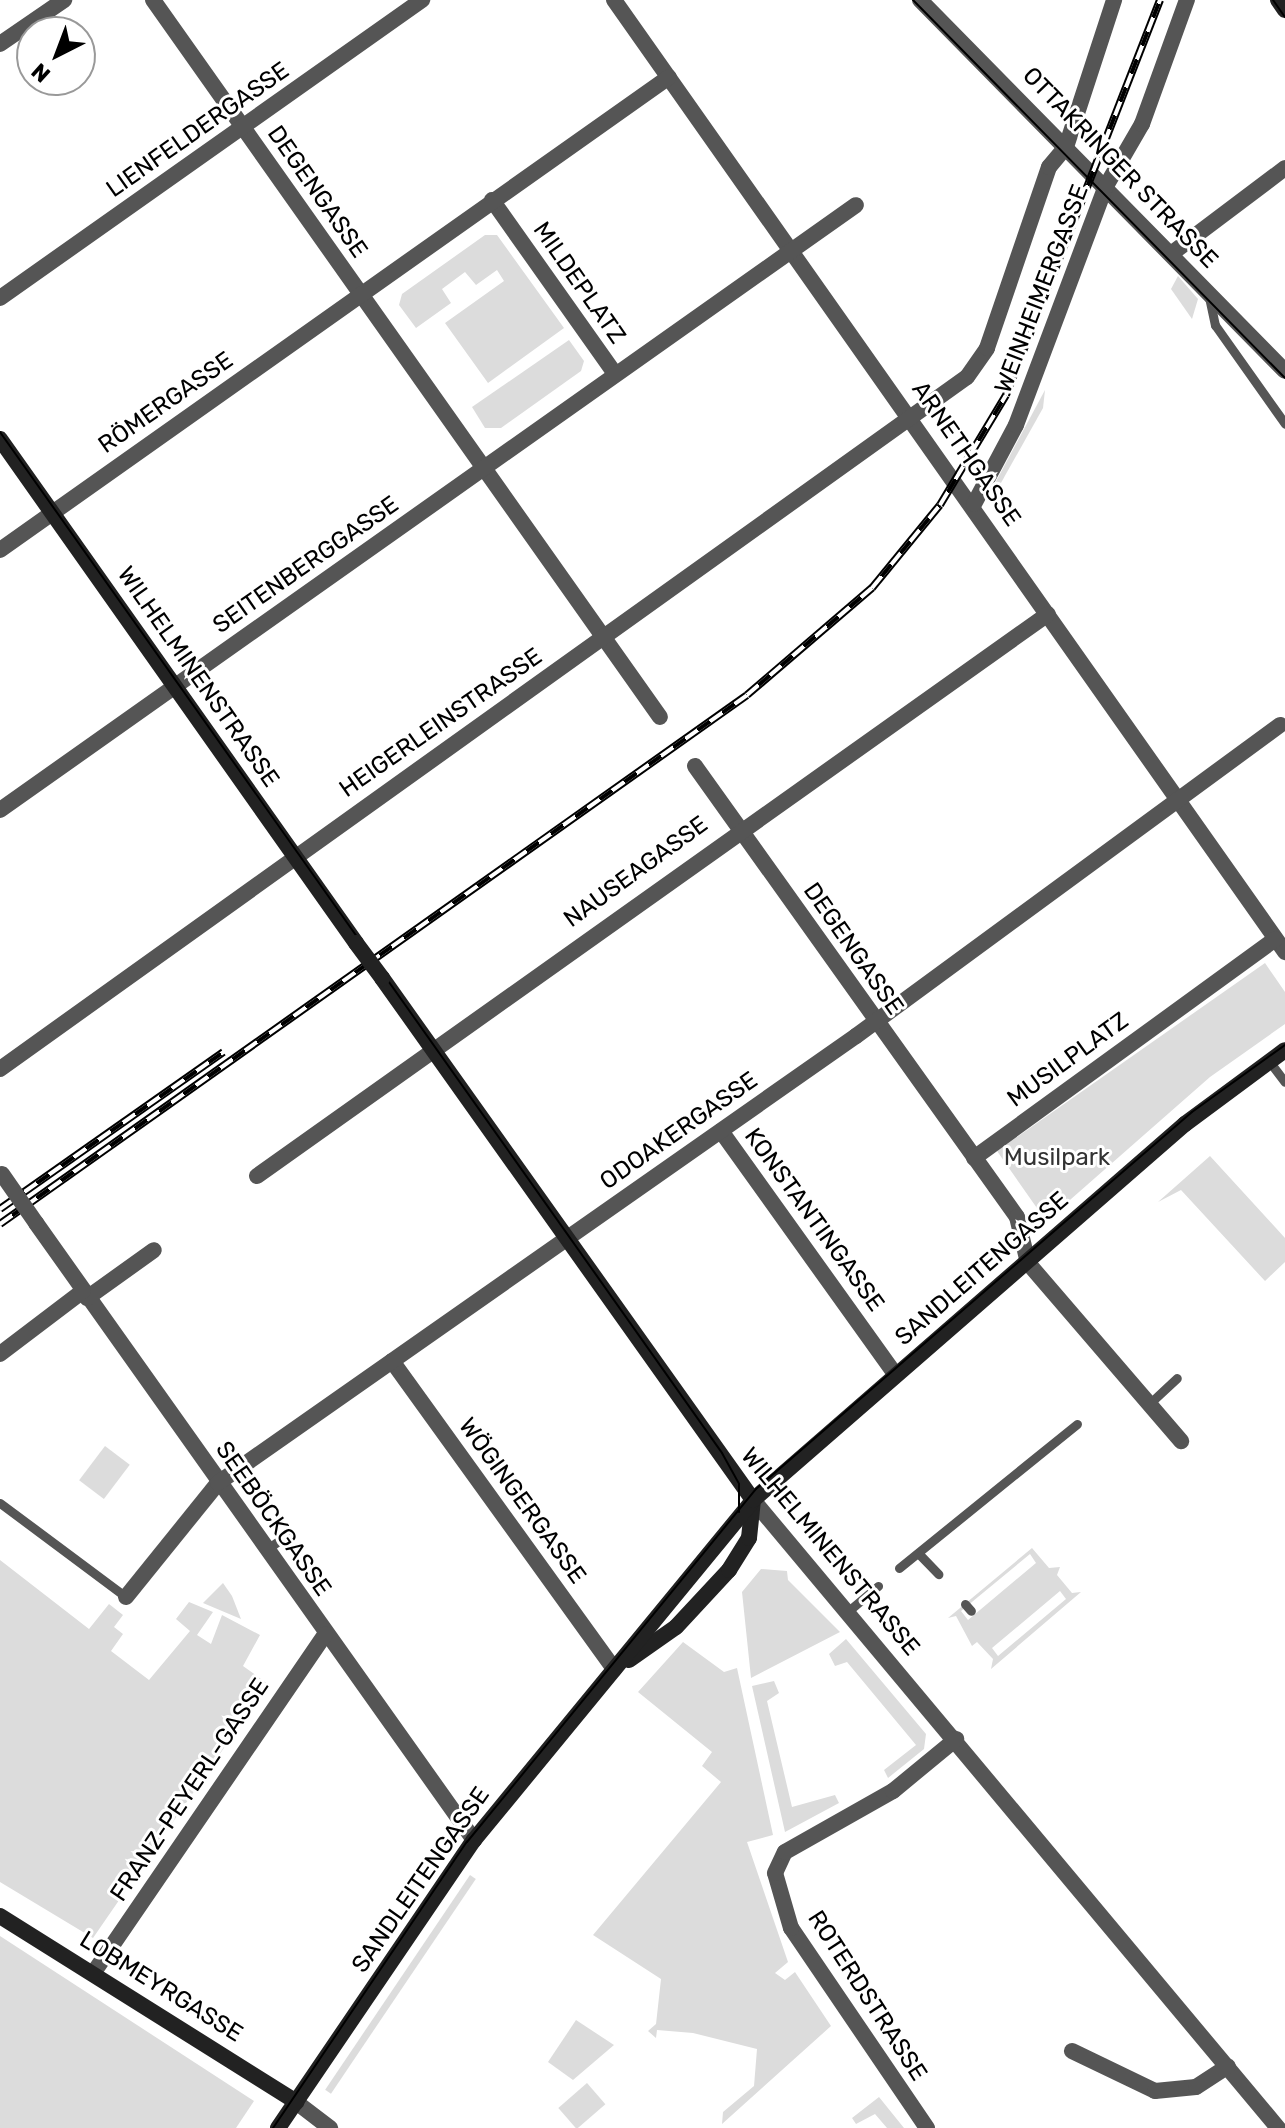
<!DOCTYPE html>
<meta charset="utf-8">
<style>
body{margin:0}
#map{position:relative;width:1285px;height:2128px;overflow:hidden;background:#fff;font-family:Rubik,sans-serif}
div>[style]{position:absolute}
.green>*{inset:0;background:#dcdcdc;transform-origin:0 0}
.lane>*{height:9px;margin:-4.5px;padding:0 4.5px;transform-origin:4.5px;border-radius:4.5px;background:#555}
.street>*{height:16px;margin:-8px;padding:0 8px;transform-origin:8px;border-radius:8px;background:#555}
.secondary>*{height:16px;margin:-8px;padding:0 8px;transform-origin:8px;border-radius:8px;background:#222}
.tram>*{height:2px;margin:-1px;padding:0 1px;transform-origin:1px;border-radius:1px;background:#000}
.rail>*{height:8px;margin-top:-4px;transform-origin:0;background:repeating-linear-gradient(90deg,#fff 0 15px,#000 0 30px);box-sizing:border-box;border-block:2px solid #000}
.street-bridge>*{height:16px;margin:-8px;padding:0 8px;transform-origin:8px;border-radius:8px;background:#555}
.secondary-bridge>*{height:16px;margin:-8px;padding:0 8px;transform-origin:8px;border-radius:8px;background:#222}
span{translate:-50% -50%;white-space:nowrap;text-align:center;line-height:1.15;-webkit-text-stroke:6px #fff;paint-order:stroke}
.street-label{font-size:24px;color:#000}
.park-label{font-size:24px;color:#333}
.north{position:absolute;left:16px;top:16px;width:80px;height:80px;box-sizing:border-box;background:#fff;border:2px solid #999;border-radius:50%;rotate:222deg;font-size:22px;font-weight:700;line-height:32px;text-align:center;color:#000}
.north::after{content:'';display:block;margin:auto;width:28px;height:36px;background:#000;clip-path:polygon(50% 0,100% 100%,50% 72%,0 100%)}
</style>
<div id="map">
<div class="green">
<i style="clip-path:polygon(485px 235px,497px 235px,564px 328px,488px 383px,445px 323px,504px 281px,497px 270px,476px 285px,465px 272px,442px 289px,451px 303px,416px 328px,399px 305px,402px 294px)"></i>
<i style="clip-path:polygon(1178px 276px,1198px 299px,1192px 319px,1171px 289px)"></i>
<i style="clip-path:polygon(569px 340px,584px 361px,581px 371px,501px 428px,485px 428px,472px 407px)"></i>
<i style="clip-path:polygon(1045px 390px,1043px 408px,997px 490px,993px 487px)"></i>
<i style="clip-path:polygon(1265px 963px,1285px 992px,1285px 1024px,1210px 1077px,1046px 1221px,997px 1151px)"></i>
<i style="clip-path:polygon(1210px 1156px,1285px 1238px,1285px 1262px,1265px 1281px,1181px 1190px,1158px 1202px)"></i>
<i style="left:105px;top:1446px;width:31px;height:43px;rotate:37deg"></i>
<i style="clip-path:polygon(evenodd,1032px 1548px,1049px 1568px,1060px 1567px,1057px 1575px,1072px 1593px,1081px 1592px,991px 1669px,993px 1659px,977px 1642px,972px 1646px,956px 1616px,948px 1618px,1032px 1548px,1030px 1554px,1036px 1563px,968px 1620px,961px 1611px,1030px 1554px,1032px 1548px,1060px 1591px,1066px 1599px,998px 1656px,992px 1648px,1060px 1591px)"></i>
<i style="clip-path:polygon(0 1560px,89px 1629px,109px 1604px,123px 1615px,114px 1627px,123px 1634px,111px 1651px,149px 1680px,190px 1631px,176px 1619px,189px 1602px,213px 1612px,197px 1635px,211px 1644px,222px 1615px,260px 1635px,243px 1666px,268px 1684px,93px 1938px,0 1882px)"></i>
<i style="clip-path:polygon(761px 1569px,787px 1571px,788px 1580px,840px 1632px,751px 1678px,742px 1592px)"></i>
<i style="clip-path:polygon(223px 1583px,232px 1596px,241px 1619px,203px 1603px)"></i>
<i style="clip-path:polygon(846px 1639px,926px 1734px,924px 1749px,888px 1778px,884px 1770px,916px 1745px,847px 1662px,835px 1666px,829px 1654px)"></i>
<i style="clip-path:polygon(683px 1642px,724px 1672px,737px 1668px,773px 1835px,747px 1842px,788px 1962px,775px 1973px,785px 1980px,795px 1972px,831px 2026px,722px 2124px,723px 2112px,754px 2086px,757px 2049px,693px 2033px,657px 2030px,656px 2038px,648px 2031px,656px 2024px,661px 1979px,593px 1935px,721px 1782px,702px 1766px,712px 1752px,638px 1692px)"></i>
<i style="clip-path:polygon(774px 1681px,779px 1693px,767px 1701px,792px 1807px,835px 1795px,839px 1803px,785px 1832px,752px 1686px)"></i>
<i style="left:470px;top:1875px;width:7px;height:259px;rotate:34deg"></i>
<i style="clip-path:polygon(0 1936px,254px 2101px,236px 2128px,0 2128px)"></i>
<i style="clip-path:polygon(576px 2020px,614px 2045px,573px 2080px,548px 2062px)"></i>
<i style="left:587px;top:2083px;width:28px;height:38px;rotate:49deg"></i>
<i style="clip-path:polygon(879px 2097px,904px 2128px,887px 2128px,875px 2114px,856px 2124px,852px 2118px)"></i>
</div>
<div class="lane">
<i style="left:1209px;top:297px;width:29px;rotate:78deg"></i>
<i style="left:1215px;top:325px;width:121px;rotate:54.7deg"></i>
<i style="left:1269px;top:1061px;width:26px;rotate:53deg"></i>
<i style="left:1149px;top:1404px;width:38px;rotate:-43deg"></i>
<i style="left:0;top:1503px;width:157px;rotate:36.7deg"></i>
<i style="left:266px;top:1550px;width:27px;rotate:-36deg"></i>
<i style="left:919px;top:1554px;width:28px;rotate:46deg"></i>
<i style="left:899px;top:1568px;width:229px;rotate:-39deg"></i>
<i style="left:965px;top:1604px;width:9px;rotate:49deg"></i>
<i style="left:846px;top:1613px;width:42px;rotate:-40.2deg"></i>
</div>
<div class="street">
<i style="left:153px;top:0;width:878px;rotate:54.74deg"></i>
<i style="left:614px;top:0;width:1165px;rotate:54.82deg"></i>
<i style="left:920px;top:0;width:520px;rotate:45.47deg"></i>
<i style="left:0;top:44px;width:78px;rotate:-34.5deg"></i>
<i style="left:492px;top:200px;width:213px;rotate:54.7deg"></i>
<i style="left:1171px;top:254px;width:143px;rotate:-37deg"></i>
<i style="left:0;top:298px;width:517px;rotate:-35.23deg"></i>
<i style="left:974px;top:504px;width:89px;rotate:-62deg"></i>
<i style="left:1016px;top:425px;width:255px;rotate:-69.4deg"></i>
<i style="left:1106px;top:186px;width:72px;rotate:-59.9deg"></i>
<i style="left:1142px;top:124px;width:132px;rotate:-70.1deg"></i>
<i style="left:0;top:550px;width:819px;rotate:-35.26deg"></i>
<i style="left:695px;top:766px;width:554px;rotate:54.47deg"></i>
<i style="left:1017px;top:1217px;width:47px;rotate:76.6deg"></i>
<i style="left:1028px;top:1263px;width:235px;rotate:49.3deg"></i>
<i style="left:0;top:810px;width:1048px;rotate:-35.25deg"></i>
<i style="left:0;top:1069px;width:1189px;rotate:-35.59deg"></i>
<i style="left:967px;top:377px;width:35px;rotate:-55deg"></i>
<i style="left:987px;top:348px;width:191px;rotate:-71.1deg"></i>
<i style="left:1049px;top:167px;width:26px;rotate:-50deg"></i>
<i style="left:1066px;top:147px;width:155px;rotate:-71.9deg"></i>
<i style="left:721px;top:1131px;width:300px;rotate:54.4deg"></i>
<i style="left:974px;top:1158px;width:372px;rotate:-36deg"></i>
<i style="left:257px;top:1176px;width:970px;rotate:-35.39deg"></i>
<i style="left:36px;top:1223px;width:757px;rotate:54.63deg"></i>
<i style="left:87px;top:1298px;width:82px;rotate:-35.6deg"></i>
<i style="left:0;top:1354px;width:104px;rotate:-37.2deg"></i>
<i style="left:392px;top:1361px;width:380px;rotate:54.2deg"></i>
<i style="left:753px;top:1500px;width:819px;rotate:50.1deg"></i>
<i style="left:126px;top:1597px;width:146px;rotate:-51.1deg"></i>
<i style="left:218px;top:1483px;width:779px;rotate:-35.02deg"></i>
<i style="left:856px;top:1036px;width:526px;rotate:-36.26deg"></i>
<i style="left:94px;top:1972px;width:409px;rotate:-55.6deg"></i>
<i style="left:1072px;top:2051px;width:92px;rotate:25.7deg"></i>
<i style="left:1155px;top:2091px;width:41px;rotate:-5.6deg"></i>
<i style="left:1196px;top:2087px;width:38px;rotate:-33deg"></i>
<i style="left:296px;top:2102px;width:43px;rotate:37.4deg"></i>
<i style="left:927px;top:2128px;width:242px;rotate:-124.2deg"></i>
<i style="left:791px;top:1928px;width:57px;rotate:-106.2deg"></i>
<i style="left:775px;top:1873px;width:23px;rotate:-65deg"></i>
<i style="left:785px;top:1852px;width:124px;rotate:-29.5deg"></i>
<i style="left:893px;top:1791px;width:82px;rotate:-39.5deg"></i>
</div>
<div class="secondary">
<i style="left:1278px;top:0;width:12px;rotate:55deg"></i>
<i style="left:0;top:439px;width:617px;rotate:54.76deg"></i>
<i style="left:382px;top:978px;width:640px;rotate:54.6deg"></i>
<i style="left:629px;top:1660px;width:57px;rotate:-35.1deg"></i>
<i style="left:676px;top:1627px;width:78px;rotate:-47.1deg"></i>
<i style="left:729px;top:1570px;width:38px;rotate:-58deg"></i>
<i style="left:749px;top:1538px;width:38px;rotate:-84deg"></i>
<i style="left:0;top:1916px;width:350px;rotate:32.1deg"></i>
<i style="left:278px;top:2128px;width:348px;rotate:-55.8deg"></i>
<i style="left:474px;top:1840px;width:440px;rotate:-50.6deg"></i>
<i style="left:753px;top:1500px;width:573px;rotate:-41.04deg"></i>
<i style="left:1185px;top:1124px;width:124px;rotate:-36.5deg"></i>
</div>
<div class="tram">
<i style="left:913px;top:0;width:530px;rotate:45.46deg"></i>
<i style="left:1273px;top:0;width:21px;rotate:55deg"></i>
<i style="left:0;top:432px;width:1250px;rotate:54.73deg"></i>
<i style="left:722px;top:1453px;width:35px;rotate:61deg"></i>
<i style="left:739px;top:1484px;width:28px;rotate:90deg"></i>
<i style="left:273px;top:2128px;width:346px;rotate:-55.9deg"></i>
<i style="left:467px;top:1842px;width:456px;rotate:-50.7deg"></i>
<i style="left:756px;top:1489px;width:576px;rotate:-40.85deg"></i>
<i style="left:1192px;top:1112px;width:115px;rotate:-35.8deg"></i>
</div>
<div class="rail">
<i style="left:0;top:1209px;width:273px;rotate:-35.1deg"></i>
<i style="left:0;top:1224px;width:915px;rotate:-35.3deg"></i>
<i style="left:747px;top:695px;width:165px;rotate:-40.6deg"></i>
<i style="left:872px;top:588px;width:107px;rotate:-50.7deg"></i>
<i style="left:940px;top:505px;width:128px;rotate:-59deg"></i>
<i style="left:1006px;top:395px;width:424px;rotate:-68.7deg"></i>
</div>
<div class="street-bridge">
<i style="left:2px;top:1174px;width:60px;rotate:55.2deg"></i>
</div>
<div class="secondary-bridge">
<i style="left:356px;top:943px;width:44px;rotate:53.4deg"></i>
</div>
<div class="street-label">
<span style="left:198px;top:130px;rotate:-35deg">LIENFELDERGASSE</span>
<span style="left:1120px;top:168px;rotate:46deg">OTTAKRINGER STRASSE</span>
<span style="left:317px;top:192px;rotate:55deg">DEGENGASSE</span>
<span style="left:579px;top:283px;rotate:55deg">MILDEPLATZ</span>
<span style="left:1042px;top:289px;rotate:-69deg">WEINHEIMERGASSE</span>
<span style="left:166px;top:403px;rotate:-35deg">RÖMERGASSE</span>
<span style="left:966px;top:454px;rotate:55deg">ARNETHGASSE</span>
<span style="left:306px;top:565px;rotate:-35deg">SEITENBERGGASSE</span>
<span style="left:198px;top:677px;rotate:55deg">WILHELMINENSTRASSE</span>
<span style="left:441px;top:723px;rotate:-35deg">HEIGERLEINSTRASSE</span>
<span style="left:636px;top:872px;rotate:-36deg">NAUSEAGASSE</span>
<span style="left:853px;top:949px;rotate:55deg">DEGENGASSE</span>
<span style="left:1068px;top:1060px;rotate:-36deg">MUSILPLATZ</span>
<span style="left:679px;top:1131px;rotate:-35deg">ODOAKERGASSE</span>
<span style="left:814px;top:1220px;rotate:54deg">KONSTANTINGASSE</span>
<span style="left:982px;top:1269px;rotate:-41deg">SANDLEITENGASSE</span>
<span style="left:522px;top:1501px;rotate:54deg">WÖGINGERGASSE</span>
<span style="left:273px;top:1519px;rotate:55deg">SEEBÖCKGASSE</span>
<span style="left:830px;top:1552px;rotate:50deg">WILHELMINENSTRASSE</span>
<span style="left:190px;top:1790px;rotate:-56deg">FRANZ-PEYERL-GASSE</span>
<span style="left:421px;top:1880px;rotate:-55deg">SANDLEITENGASSE</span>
<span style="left:161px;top:1987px;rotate:32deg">LOBMEYRGASSE</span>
<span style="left:867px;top:1996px;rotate:57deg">ROTERDSTRASSE</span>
</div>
<div class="park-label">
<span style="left:1057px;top:1158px">Musilpark</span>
</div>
<div class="north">N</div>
</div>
